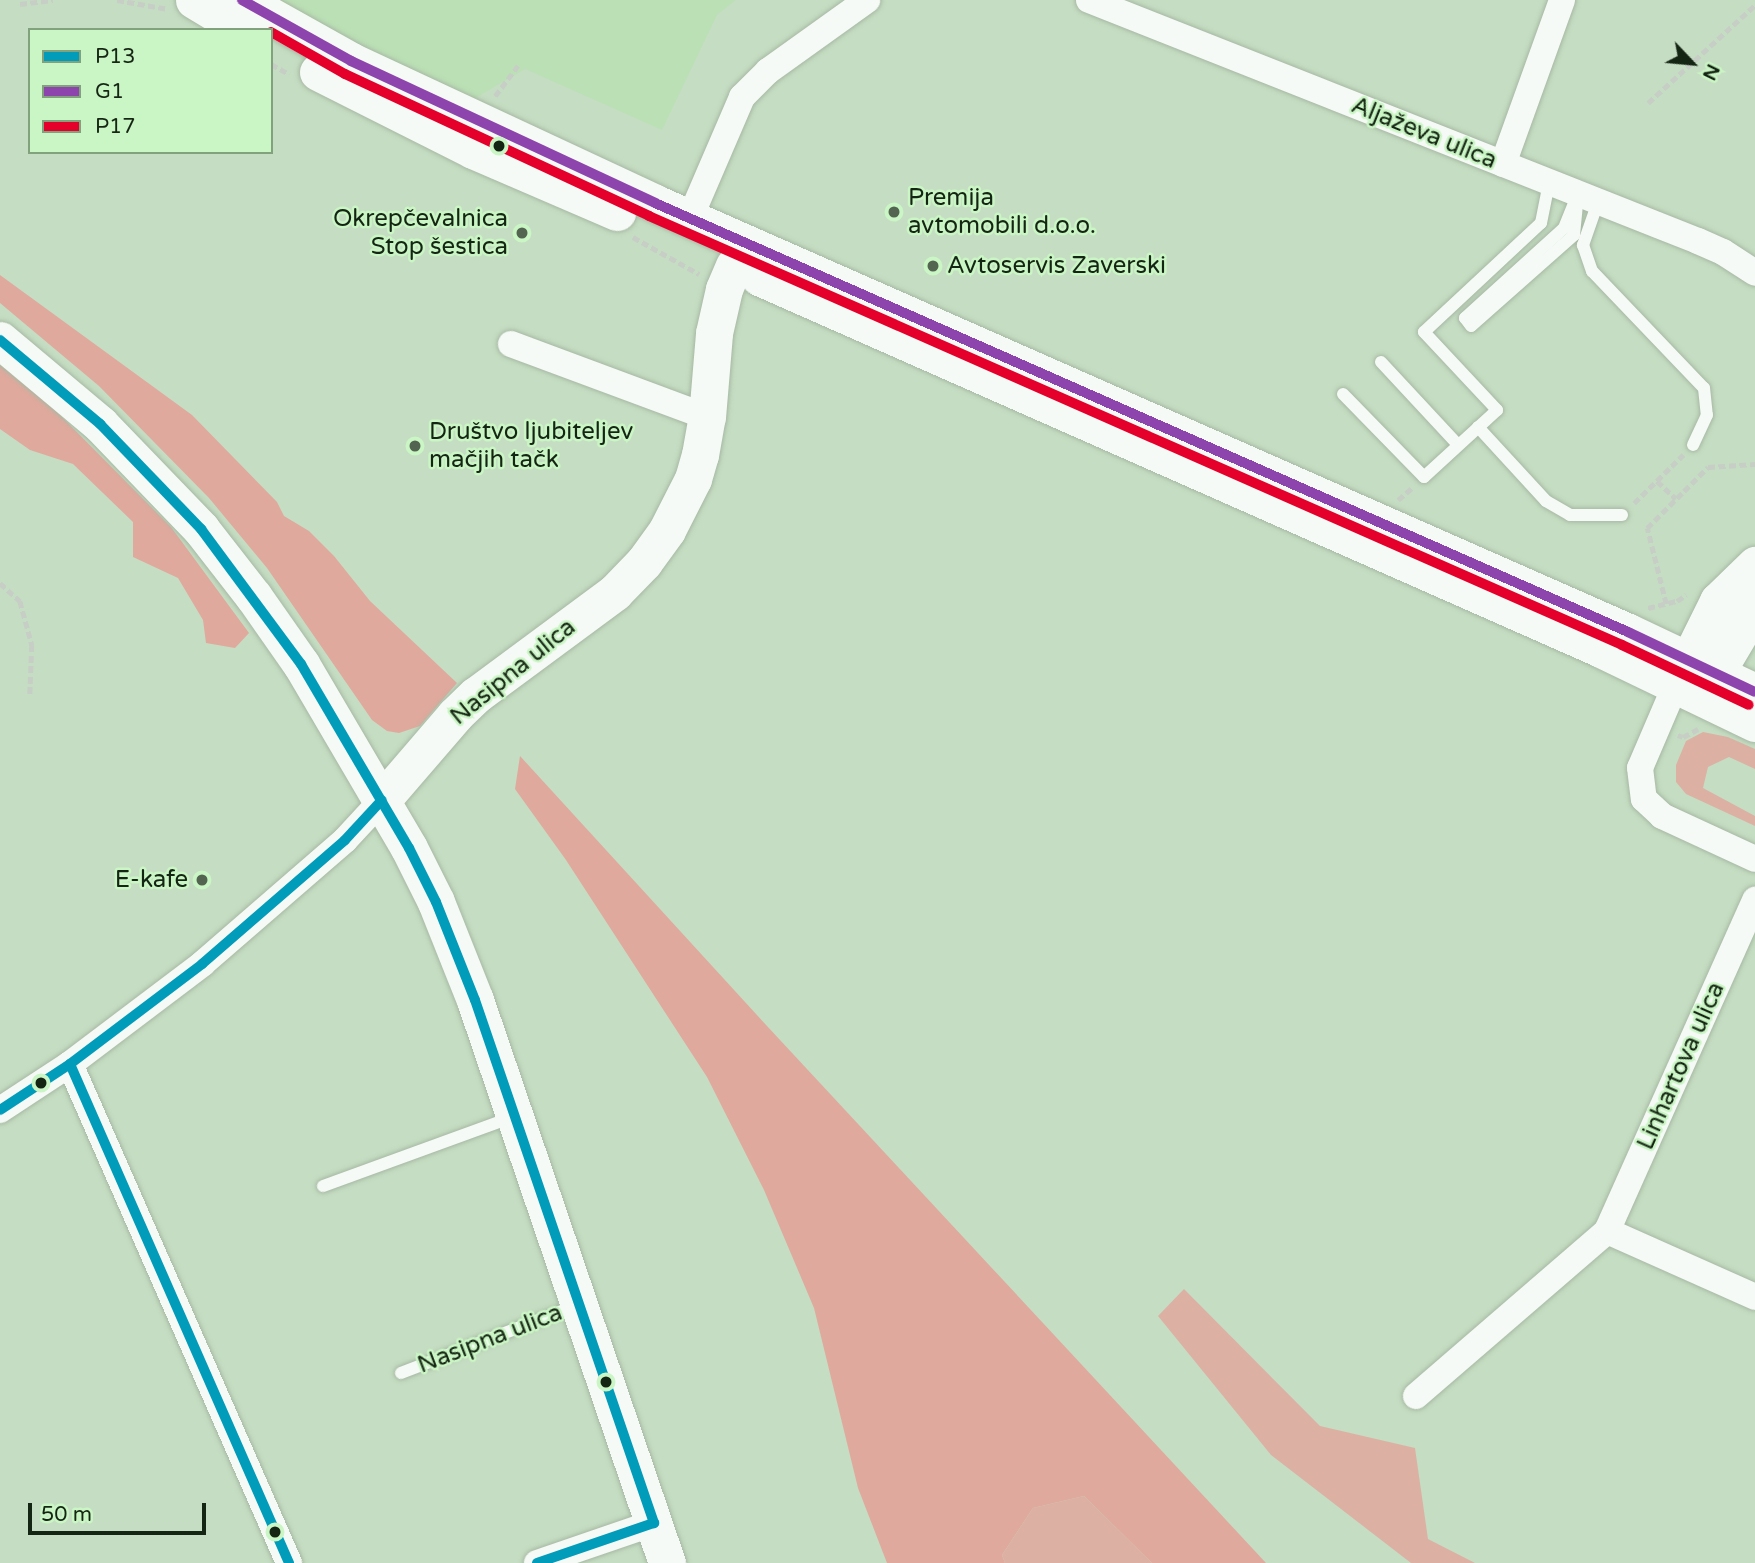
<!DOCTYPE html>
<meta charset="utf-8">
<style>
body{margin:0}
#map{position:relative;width:1755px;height:1563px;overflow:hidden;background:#c5ddc2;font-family:"Varela Round",sans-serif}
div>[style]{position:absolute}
.built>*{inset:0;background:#bbe0b5}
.green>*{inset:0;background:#dcb1a4}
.forest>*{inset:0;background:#e0a99d}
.path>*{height:4.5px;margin-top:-2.25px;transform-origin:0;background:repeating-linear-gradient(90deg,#c7cec5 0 7px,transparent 0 10.5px)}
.roads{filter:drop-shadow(0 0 2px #a7b9a4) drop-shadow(0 0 2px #a7b9a4)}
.lane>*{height:12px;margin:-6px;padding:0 6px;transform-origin:6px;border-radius:6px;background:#f6faf6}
.street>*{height:26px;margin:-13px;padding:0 13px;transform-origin:13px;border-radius:13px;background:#f6faf6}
.secondary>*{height:37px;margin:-18.5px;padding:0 18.5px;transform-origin:18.5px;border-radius:18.5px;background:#f6faf6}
.bus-1>*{height:10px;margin:-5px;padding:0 5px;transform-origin:5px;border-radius:5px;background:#029cbb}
.bus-2>*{height:10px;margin:-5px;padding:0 5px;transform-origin:5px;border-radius:5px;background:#8e44ad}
.bus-3>*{height:10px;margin:-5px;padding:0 5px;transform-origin:5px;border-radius:5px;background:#e4002b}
.dots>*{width:19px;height:19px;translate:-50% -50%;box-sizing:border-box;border:4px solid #caf5c4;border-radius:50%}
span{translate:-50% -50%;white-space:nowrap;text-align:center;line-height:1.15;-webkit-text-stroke:5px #caf5c4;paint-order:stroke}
.street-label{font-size:24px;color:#152513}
.poi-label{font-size:24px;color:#152513}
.left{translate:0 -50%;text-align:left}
.right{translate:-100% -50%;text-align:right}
.legend{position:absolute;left:28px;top:28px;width:245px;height:126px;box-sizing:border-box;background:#caf5c4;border:2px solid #82a27d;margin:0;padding:9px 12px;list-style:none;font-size:21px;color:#152513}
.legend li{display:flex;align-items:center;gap:14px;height:35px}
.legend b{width:35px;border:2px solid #82a27d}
.north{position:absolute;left:1657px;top:28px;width:70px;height:70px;-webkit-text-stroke:5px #caf5c4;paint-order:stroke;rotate:116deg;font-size:19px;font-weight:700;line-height:28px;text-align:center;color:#152513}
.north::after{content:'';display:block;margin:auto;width:24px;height:32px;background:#152513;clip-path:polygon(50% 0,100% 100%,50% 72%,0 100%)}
.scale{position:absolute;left:28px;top:1503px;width:178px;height:32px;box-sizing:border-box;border:4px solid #152513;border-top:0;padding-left:9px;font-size:21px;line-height:24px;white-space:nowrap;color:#152513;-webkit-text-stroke:5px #caf5c4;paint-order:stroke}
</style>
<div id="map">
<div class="built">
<i style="clip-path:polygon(276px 0,736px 0,717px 15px,662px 130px,525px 69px,467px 103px)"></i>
</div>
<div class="green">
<i style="clip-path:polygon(1703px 732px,1728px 737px,1755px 749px,1755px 769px,1729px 757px,1708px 767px,1703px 788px,1755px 816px,1755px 826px,1686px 794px,1676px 782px,1676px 765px,1686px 741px)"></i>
<i style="clip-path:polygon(1184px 1289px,1320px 1426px,1415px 1448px,1428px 1539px,1475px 1563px,1411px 1563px,1271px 1455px,1158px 1316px)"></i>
<i style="clip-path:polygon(1084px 1496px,1152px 1563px,1005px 1563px,1002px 1555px,1033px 1508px)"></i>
</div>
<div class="forest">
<i style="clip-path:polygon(0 275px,192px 415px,277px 502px,284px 516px,309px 531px,334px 556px,370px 601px,457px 683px,420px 726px,399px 733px,387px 731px,372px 720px,267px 568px,209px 498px,99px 386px,0 303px)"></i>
<i style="clip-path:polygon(0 365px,54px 409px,171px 527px,249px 633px,235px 648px,206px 643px,203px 620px,178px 578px,133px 557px,133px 522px,73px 464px,30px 450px,0 429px)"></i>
<i style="clip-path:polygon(520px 756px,767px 1026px,1266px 1563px,1152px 1563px,1084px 1496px,1033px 1508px,1002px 1555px,1005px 1563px,887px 1563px,858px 1488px,814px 1308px,764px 1190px,707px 1077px,566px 860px,515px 789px)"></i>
</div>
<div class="path">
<i style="left:117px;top:0;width:52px;rotate:10deg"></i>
<i style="left:20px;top:4px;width:33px;rotate:-7deg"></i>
<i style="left:271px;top:64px;width:21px;rotate:29deg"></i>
<i style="left:495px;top:96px;width:38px;rotate:-53deg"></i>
<i style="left:1648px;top:103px;width:145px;rotate:-42.5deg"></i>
<i style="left:633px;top:237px;width:76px;rotate:29.3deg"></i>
<i style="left:1657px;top:481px;width:26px;rotate:43deg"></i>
<i style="left:1398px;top:500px;width:20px;rotate:-41deg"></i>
<i style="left:1634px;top:503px;width:69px;rotate:-44.4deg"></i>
<i style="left:0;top:583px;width:27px;rotate:42deg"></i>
<i style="left:20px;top:601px;width:46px;rotate:74.7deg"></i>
<i style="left:32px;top:645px;width:49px;rotate:92.3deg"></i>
<i style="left:1666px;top:604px;width:78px;rotate:-104deg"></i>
<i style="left:1647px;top:528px;width:86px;rotate:-45deg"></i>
<i style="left:1708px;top:467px;width:47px;rotate:-3.7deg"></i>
<i style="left:1648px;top:608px;width:30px;rotate:-14deg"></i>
<i style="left:1677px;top:601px;width:11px;rotate:-34deg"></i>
<i style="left:1678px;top:735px;width:5px;rotate:22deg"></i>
<i style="left:1683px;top:737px;width:17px;rotate:-28deg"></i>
</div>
<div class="roads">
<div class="lane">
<i style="left:1578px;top:194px;width:41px;rotate:95.6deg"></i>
<i style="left:1574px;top:235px;width:137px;rotate:138.5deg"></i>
<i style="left:1471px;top:326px;width:10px;rotate:-127deg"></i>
<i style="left:1465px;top:318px;width:134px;rotate:-42.3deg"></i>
<i style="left:1564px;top:228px;width:37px;rotate:-68deg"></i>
<i style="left:1598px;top:202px;width:46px;rotate:109.2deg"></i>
<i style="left:1583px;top:245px;width:28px;rotate:71deg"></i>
<i style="left:1592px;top:271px;width:162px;rotate:46.3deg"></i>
<i style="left:1704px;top:388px;width:27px;rotate:84deg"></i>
<i style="left:1707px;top:415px;width:33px;rotate:115deg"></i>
<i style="left:1381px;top:362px;width:113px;rotate:47.1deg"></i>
<i style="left:1343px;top:394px;width:116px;rotate:45.7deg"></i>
<i style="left:1424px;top:477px;width:99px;rotate:-42.5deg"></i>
<i style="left:1497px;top:410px;width:107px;rotate:-133.1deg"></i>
<i style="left:1424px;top:332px;width:160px;rotate:-43deg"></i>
<i style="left:1541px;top:223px;width:41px;rotate:-78.7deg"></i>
<i style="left:1478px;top:427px;width:100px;rotate:47.4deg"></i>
<i style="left:1546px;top:501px;width:28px;rotate:30deg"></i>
<i style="left:1570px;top:515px;width:52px"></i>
<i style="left:323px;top:1186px;width:202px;rotate:-20deg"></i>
<i style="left:401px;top:1373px;width:189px;rotate:-21.1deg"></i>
</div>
<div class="street">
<i style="left:1089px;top:0;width:655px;rotate:21.59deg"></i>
<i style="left:1698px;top:241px;width:27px;rotate:24deg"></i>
<i style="left:1723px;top:252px;width:38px;rotate:33deg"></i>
<i style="left:1503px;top:164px;width:174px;rotate:-70.2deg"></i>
<i style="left:690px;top:218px;width:132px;rotate:-66.7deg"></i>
<i style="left:742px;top:97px;width:37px;rotate:-45deg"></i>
<i style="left:768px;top:71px;width:122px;rotate:-35.6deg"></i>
<i style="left:511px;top:344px;width:209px;rotate:20.4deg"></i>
<i style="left:1676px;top:684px;width:91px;rotate:113.2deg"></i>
<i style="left:1640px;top:768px;width:31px;rotate:83deg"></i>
<i style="left:1644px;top:799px;width:25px;rotate:43deg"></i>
<i style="left:1662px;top:816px;width:102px;rotate:24.8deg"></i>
<i style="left:70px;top:1064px;width:545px;rotate:66.3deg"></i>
<i style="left:0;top:1110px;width:84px;rotate:-33.3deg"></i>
<i style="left:70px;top:1064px;width:166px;rotate:-37.1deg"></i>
<i style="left:202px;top:964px;width:189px;rotate:-40.9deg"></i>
<i style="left:345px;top:840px;width:54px;rotate:-47.2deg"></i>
<i style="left:1607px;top:1231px;width:162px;rotate:24deg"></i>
<i style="left:1416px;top:1396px;width:252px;rotate:-40.8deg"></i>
<i style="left:1607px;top:1231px;width:363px;rotate:-65.9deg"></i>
<i style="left:537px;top:1563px;width:124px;rotate:-18.9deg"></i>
</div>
<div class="secondary">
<i style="left:194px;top:0;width:58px;rotate:31deg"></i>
<i style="left:242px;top:0;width:125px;rotate:29.2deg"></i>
<i style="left:351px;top:61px;width:336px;rotate:25deg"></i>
<i style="left:655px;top:203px;width:1063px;rotate:23.79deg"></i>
<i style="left:1628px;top:632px;width:140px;rotate:25.3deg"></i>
<i style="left:318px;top:72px;width:174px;rotate:26.7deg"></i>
<i style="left:473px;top:150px;width:157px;rotate:23.3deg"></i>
<i style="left:759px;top:277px;width:918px;rotate:23.83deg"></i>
<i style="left:1599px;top:648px;width:173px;rotate:25.7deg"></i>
<i style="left:0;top:340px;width:131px;rotate:40deg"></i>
<i style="left:100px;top:424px;width:146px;rotate:46.1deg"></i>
<i style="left:201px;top:529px;width:86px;rotate:52.1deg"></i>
<i style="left:254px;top:597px;width:82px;rotate:55deg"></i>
<i style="left:301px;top:664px;width:213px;rotate:59.6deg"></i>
<i style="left:409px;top:848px;width:60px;rotate:63.4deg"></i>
<i style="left:436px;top:902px;width:105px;rotate:68.3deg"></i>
<i style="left:475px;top:1000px;width:595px;rotate:71.17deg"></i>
<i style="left:1677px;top:684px;width:93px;rotate:-63.7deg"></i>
<i style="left:1718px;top:601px;width:52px;rotate:-44.2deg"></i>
<i style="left:1704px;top:693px;width:100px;rotate:-59.3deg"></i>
<i style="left:382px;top:800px;width:112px;rotate:-49.3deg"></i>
<i style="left:455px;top:715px;width:29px;rotate:-44deg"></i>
<i style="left:476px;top:695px;width:173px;rotate:-36.5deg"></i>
<i style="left:615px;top:592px;width:42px;rotate:-46deg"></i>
<i style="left:644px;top:562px;width:39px;rotate:-54deg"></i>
<i style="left:667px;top:530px;width:57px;rotate:-63deg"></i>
<i style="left:693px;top:479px;width:25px;rotate:-74deg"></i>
<i style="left:700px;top:455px;width:39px;rotate:-80deg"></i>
<i style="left:707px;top:417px;width:84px;rotate:-85.2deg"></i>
<i style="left:714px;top:333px;width:45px;rotate:-77.2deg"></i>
<i style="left:724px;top:289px;width:25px;rotate:-67deg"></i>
</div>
</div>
<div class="bus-1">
<i style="left:0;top:340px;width:131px;rotate:40deg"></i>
<i style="left:100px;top:424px;width:146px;rotate:46.1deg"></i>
<i style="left:201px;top:529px;width:168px;rotate:53.5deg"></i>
<i style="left:301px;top:664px;width:213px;rotate:59.6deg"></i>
<i style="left:409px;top:848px;width:60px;rotate:63.4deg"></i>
<i style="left:436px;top:902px;width:105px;rotate:68.3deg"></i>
<i style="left:475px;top:1000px;width:553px;rotate:71.11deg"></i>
<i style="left:70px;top:1064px;width:545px;rotate:66.3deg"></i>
<i style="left:0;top:1110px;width:84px;rotate:-33.3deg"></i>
<i style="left:70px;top:1064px;width:166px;rotate:-37.1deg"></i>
<i style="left:202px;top:964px;width:189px;rotate:-40.9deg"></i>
<i style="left:345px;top:840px;width:54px;rotate:-47.2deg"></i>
<i style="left:537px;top:1563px;width:124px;rotate:-18.9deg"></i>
</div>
<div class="bus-2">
<i style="left:242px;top:0;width:125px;rotate:29.2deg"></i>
<i style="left:351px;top:61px;width:336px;rotate:25deg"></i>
<i style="left:655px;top:203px;width:1063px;rotate:23.79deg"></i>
<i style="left:1628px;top:632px;width:140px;rotate:25.3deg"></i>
</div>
<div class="bus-3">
<i style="left:271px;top:32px;width:85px;rotate:29.6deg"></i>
<i style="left:345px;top:74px;width:336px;rotate:25deg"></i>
<i style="left:649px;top:216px;width:1063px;rotate:23.79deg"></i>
<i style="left:1622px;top:645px;width:140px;rotate:25.3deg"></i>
</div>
<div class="dots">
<i style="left:499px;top:146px;background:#152513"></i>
<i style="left:894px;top:212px;background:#536550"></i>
<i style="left:522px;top:233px;background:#536550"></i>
<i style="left:933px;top:266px;background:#536550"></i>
<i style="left:415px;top:446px;background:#536550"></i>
<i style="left:202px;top:880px;background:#536550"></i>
<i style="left:41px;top:1083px;background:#152513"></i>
<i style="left:606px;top:1382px;background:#152513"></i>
<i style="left:275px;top:1532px;background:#152513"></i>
</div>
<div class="street-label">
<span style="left:1424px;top:133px;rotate:22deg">Aljaževa ulica</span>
<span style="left:513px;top:672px;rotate:-39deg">Nasipna ulica</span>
<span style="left:1681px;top:1066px;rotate:-66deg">Linhartova ulica</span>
<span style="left:490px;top:1339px;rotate:-21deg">Nasipna ulica</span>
</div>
<div class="poi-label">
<span class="left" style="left:908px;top:212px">Premija<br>avtomobili d.o.o.</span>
<span class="right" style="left:508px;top:233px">Okrepčevalnica<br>Stop šestica</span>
<span class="left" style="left:947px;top:266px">Avtoservis Zaverski</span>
<span class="left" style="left:429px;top:446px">Društvo ljubiteljev<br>mačjih tačk</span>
<span class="right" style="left:188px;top:880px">E-kafe</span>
</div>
<ul class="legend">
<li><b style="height:9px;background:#029cbb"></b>P13</li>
<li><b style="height:9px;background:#8e44ad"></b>G1</li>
<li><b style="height:9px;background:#e4002b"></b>P17</li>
</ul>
<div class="north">N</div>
<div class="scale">50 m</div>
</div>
